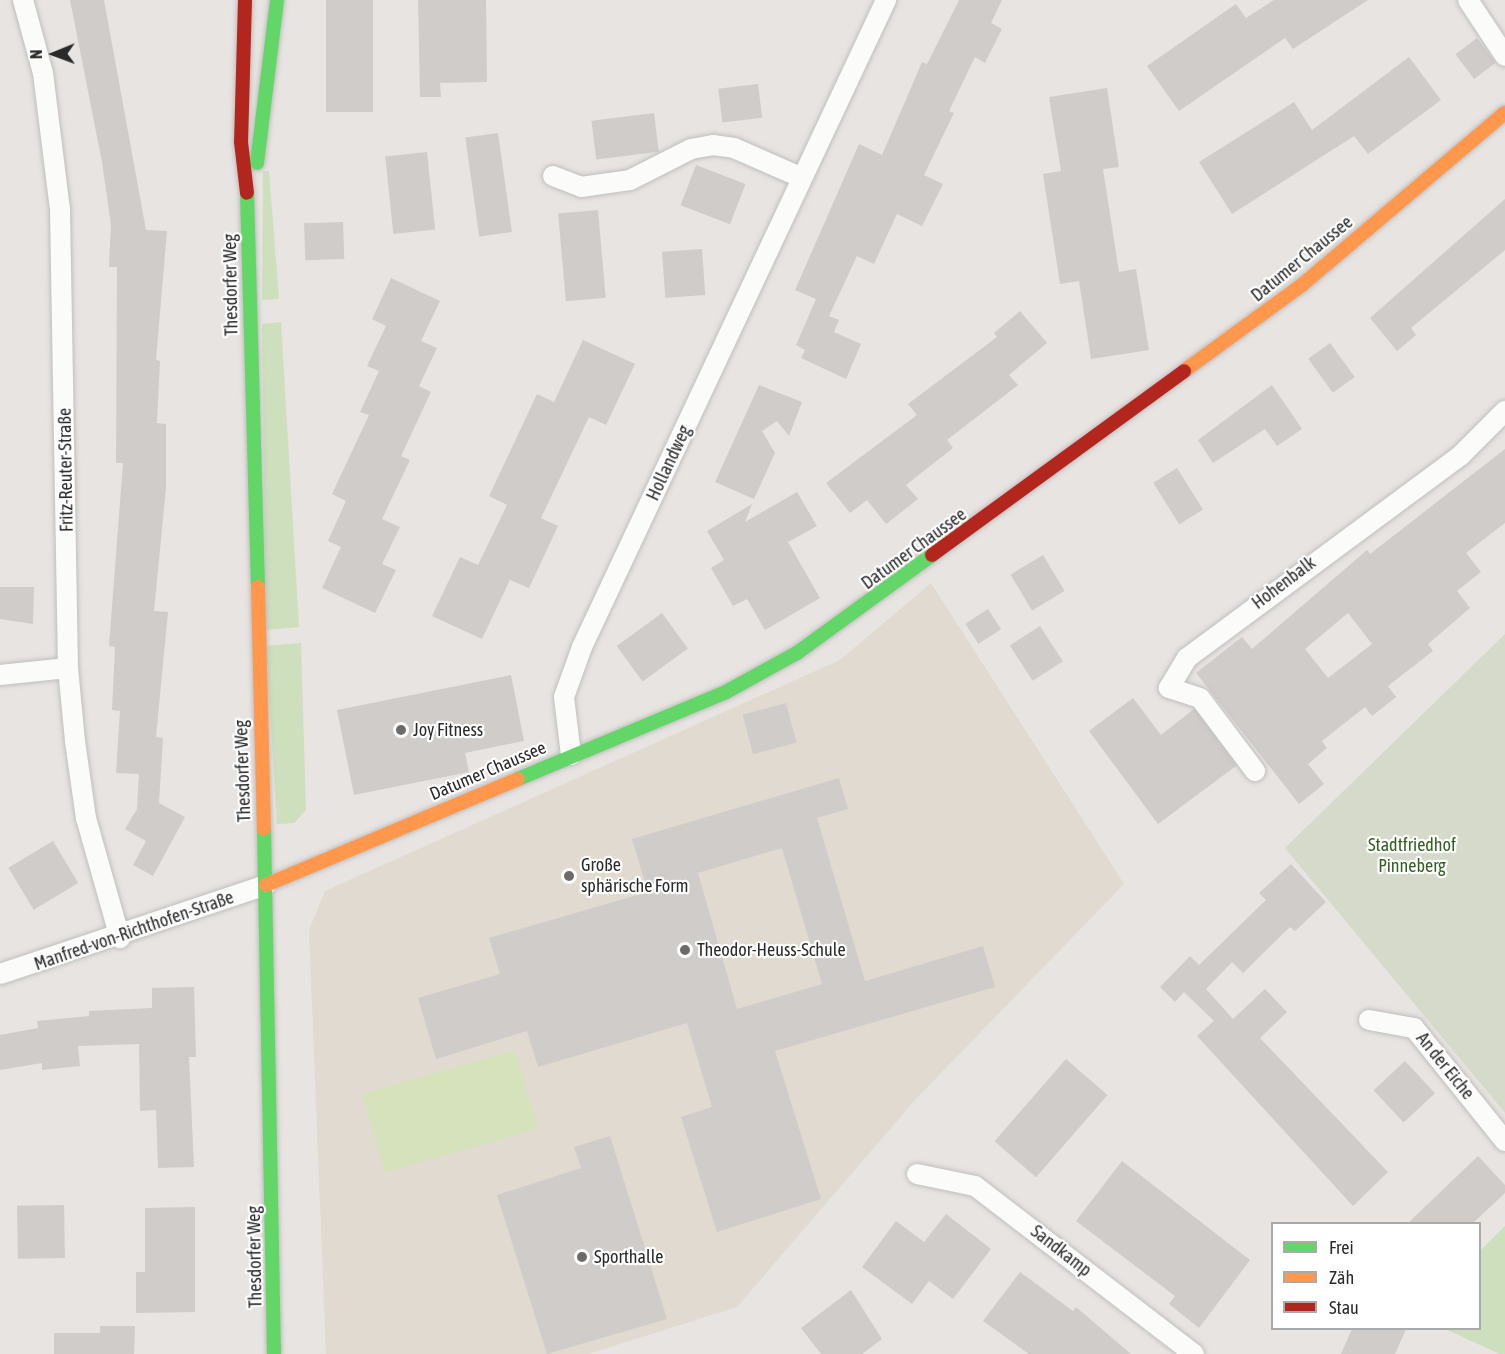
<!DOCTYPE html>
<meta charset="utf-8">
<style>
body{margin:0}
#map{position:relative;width:1505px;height:1354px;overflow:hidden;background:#e7e4e1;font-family:"Asap Condensed",sans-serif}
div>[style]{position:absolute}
.industrial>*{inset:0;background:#d8d5d8;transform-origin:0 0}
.education>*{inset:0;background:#e1dad0}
.green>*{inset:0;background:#cddfbd}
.cemetery>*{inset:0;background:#d5daca}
.pitch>*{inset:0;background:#d6e2bc;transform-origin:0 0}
.building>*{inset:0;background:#cfccca;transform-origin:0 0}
.roads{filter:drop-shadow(0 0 2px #c0bfbf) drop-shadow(0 0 2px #c0bfbf)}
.street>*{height:20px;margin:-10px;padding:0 10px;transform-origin:10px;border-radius:10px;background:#fbfbfa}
.fast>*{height:14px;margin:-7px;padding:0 7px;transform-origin:7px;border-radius:7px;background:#63d668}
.slow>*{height:14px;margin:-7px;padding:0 7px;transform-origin:7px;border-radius:7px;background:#ff974d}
.jam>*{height:14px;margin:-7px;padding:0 7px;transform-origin:7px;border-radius:7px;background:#b3261e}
.dots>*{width:16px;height:16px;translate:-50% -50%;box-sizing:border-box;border:3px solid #fff;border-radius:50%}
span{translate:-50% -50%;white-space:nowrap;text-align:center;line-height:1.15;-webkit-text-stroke:4.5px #fff;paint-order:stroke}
.street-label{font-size:18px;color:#2a2a2a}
.poi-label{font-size:18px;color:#2a2a2a}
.left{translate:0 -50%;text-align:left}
.park-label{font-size:18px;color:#335f22}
.legend{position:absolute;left:1271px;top:1222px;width:210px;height:108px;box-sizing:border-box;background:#fff;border:2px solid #aaa;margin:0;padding:8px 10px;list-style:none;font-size:18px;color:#2a2a2a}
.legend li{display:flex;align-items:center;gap:12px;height:30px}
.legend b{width:30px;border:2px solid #aaa}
.north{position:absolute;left:24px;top:24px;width:60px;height:60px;-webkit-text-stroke:4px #fff;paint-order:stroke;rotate:269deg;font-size:16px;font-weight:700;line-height:24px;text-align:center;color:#2a2a2a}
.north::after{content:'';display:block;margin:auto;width:21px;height:27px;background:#2a2a2a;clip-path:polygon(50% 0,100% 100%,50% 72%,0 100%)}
</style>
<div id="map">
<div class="industrial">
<i style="left:1196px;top:708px;width:70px;height:7px;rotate:52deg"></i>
</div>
<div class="education">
<i style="clip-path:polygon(931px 583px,1124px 884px,915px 1100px,737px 1307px,588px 1354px,326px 1354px,309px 930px,325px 891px,840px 660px)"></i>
</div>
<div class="green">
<i style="clip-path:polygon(263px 171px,269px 171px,279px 299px,262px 300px)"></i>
<i style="clip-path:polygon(281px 322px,299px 627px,266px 630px,262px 324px)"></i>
<i style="clip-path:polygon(301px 643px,306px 810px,294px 823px,277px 824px,266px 646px)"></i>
<i style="clip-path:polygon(1505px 1226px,1505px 1354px,1500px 1354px,1445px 1329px,1480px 1328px,1480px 1251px)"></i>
</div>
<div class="cemetery">
<i style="clip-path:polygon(1505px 634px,1505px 1113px,1285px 848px)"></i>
</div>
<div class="pitch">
<i style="left:515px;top:1050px;width:82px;height:159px;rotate:74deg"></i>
</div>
<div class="building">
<i style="clip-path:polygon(70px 0,104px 0,146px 230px,167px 231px,156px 360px,160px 361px,157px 423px,166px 424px,166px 488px,154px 611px,168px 612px,156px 737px,163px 738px,159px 803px,185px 817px,153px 876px,133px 865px,146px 841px,125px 829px,137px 809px,139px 774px,116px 773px,120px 711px,112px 710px,115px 647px,109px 646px,123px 463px,116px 463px,117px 267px,109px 267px,111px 225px,102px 162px)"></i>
<i style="left:326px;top:0;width:47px;height:112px"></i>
<i style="clip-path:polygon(418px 0,486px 0,487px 82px,440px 83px,441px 97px,420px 97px)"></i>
<i style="clip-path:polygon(959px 0,1002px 0,991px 23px,1002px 29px,985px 63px,975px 57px,949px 111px,954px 113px,924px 175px,943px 184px,922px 226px,897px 214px,874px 264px,857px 256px,829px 316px,839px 320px,834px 332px,861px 344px,846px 379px,801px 358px,805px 350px,796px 345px,816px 299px,795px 290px,859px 144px,882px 155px,922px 62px,927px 64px)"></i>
<i style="clip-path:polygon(1274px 0,1368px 0,1293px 49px,1285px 38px,1179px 111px,1147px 66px,1236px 4px,1246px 18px)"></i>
<i style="left:1477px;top:38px;width:31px;height:27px;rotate:53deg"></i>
<i style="clip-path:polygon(1409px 57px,1441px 100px,1368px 154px,1354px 136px,1232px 214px,1199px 162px,1294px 102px,1312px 130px)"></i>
<i style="left:758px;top:84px;width:34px;height:40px;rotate:83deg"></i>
<i style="clip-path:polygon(1107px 88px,1119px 167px,1103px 169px,1119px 272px,1136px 269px,1149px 350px,1091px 359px,1079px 281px,1060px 284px,1043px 174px,1061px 171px,1049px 97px)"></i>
<i style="left:654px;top:113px;width:39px;height:63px;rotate:83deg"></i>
<i style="left:498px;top:133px;width:100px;height:33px;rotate:82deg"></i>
<i style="left:427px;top:152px;width:78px;height:42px;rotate:84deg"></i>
<i style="left:696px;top:165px;width:53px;height:43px;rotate:21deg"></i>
<i style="clip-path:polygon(1505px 199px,1505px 250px,1411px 328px,1416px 335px,1397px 351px,1370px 318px)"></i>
<i style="left:598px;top:210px;width:88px;height:40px;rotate:85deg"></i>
<i style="left:343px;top:222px;width:37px;height:39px;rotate:88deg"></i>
<i style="left:702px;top:249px;width:46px;height:40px;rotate:86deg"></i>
<i style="clip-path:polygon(391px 278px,440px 301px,421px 341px,437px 348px,419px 386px,431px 392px,401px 456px,410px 460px,382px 519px,400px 527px,382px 564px,396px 570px,375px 613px,322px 588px,341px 547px,328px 541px,346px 501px,332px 494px,369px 415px,360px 412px,379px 371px,367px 366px,386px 326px,372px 319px)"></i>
<i style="clip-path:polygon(1020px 311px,1047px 343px,1009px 375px,1018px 385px,947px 440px,953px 448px,906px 485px,918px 499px,886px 524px,867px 500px,850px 513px,826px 483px,917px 415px,908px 404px,997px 337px,994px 333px)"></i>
<i style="clip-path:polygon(583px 340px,635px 364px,606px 425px,589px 417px,541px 518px,558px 526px,529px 588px,510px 580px,482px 639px,432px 616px,460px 557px,478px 565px,507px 505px,489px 496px,537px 394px,554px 402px)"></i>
<i style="left:1330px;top:343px;width:42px;height:27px;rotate:54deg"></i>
<i style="clip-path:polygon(759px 385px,802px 402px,789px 436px,777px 421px,762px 431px,775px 453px,754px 499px,715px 482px)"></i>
<i style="clip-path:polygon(1272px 385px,1302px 429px,1277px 446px,1265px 429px,1213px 463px,1198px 440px)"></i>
<i style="clip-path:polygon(evenodd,1505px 449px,1505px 523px,1466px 553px,1481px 572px,1457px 591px,1470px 608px,1428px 644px,1433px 651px,1388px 686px,1396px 697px,1372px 716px,1365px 707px,1322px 741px,1327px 748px,1308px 764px,1324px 784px,1299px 804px,1196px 673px,1242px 637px,1252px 649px,1367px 550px,1370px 554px,1505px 449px,1348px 613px,1372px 644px,1328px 678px,1305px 649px,1348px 613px)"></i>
<i style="left:1177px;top:468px;width:49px;height:28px;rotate:58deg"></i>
<i style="clip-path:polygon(797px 492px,817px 526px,788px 542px,820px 598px,765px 630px,747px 599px,733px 606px,711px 568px,724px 560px,707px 531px,752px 504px,745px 522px)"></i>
<i style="left:1043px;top:555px;width:42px;height:38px;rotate:59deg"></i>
<i style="clip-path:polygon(0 587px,34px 587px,33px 624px,0 619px)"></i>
<i style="left:988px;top:609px;width:24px;height:27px;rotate:57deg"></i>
<i style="left:662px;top:613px;width:44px;height:56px;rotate:54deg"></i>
<i style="left:1040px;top:626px;width:42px;height:36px;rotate:57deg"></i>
<i style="clip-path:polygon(511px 675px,524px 741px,465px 753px,469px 772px,354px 795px,337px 710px)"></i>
<i style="clip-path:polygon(1133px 698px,1161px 735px,1194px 709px,1236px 766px,1158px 824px,1089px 731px)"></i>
<i style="left:786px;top:703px;width:41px;height:45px;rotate:75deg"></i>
<i style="clip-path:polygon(evenodd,839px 778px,848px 809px,817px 818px,865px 981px,983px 946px,995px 987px,775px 1051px,821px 1199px,717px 1232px,681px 1117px,712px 1107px,687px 1023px,538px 1067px,527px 1031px,436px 1059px,418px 998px,500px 974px,489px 938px,648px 892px,632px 839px,839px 778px,782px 848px,822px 984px,737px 1009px,698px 873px,782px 848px)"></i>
<i style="left:53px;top:841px;width:49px;height:52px;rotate:59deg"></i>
<i style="clip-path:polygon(1291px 864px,1326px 902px,1295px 931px,1290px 927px,1243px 973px,1232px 962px,1206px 989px,1233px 1019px,1265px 989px,1287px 1012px,1260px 1038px,1388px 1172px,1353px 1206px,1197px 1036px,1214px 1021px,1184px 992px,1175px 1002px,1160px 987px,1190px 956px,1199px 965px,1266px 900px,1259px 893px)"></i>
<i style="clip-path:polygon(194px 987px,196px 1057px,189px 1057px,194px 1167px,158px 1168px,156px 1110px,140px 1111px,139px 1044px,78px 1046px,80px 1066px,42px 1070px,42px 1063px,0 1070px,0 1035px,38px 1028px,37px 1021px,89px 1016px,89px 1011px,152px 1008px,152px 988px)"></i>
<i style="left:1066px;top:1059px;width:55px;height:109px;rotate:41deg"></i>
<i style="left:1405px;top:1061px;width:44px;height:43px;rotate:47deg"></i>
<i style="clip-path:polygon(610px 1136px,667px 1319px,547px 1354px,497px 1195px,581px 1168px,574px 1147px)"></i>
<i style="clip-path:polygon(1478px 1156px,1505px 1185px,1505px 1193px,1472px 1224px,1407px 1224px)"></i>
<i style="clip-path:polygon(1122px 1161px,1250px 1260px,1199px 1328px,1169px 1304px,1175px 1296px,1076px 1221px)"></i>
<i style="left:64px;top:1205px;width:53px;height:47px;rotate:89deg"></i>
<i style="clip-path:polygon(195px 1207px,195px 1312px,136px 1313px,136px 1272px,145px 1272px,145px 1208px)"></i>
<i style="clip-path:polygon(946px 1214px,991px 1249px,953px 1299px,929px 1281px,912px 1304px,862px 1267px,896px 1221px,924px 1242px)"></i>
<i style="clip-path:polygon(1020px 1272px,1073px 1311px,1076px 1307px,1131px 1354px,1029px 1354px,983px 1321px)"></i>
<i style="clip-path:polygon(851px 1290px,882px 1339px,862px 1354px,821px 1354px,801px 1328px)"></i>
<i style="clip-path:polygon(100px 1326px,135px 1326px,134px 1354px,54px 1354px,54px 1333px,100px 1333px)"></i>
<i style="clip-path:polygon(1352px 1329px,1406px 1329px,1395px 1354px,1341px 1354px)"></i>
</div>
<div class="roads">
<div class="street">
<i style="left:23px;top:0;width:76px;rotate:74.7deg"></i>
<i style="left:43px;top:73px;width:138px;rotate:82.9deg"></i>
<i style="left:60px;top:210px;width:458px;rotate:89deg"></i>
<i style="left:68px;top:668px;width:73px;rotate:84.5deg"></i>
<i style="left:75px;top:741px;width:78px;rotate:81.9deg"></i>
<i style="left:86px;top:818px;width:125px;rotate:74.2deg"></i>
<i style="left:1468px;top:0;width:67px;rotate:56.5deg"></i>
<i style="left:553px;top:176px;width:30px;rotate:21deg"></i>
<i style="left:581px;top:187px;width:49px;rotate:-8.1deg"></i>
<i style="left:630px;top:180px;width:68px;rotate:-26.9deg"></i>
<i style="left:691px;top:149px;width:22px;rotate:-10deg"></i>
<i style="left:713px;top:145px;width:21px;rotate:8deg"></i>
<i style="left:734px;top:148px;width:72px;rotate:23.7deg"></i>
<i style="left:0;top:675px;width:68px;rotate:-5.9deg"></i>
<i style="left:571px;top:755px;width:58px;rotate:-96.9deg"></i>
<i style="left:564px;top:697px;width:53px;rotate:-70.2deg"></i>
<i style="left:582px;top:647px;width:715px;rotate:-64.83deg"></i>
<i style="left:1255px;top:771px;width:91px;rotate:-127deg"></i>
<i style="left:1200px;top:698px;width:33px;rotate:-162deg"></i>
<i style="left:1169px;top:688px;width:35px;rotate:-59deg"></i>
<i style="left:1187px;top:658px;width:340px;rotate:-36.5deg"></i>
<i style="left:1460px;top:456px;width:64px;rotate:-45deg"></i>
<i style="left:0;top:974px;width:280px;rotate:-18.5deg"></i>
<i style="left:1369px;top:1020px;width:46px;rotate:10.1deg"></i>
<i style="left:1414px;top:1028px;width:145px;rotate:51.2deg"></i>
<i style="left:917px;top:1174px;width:59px;rotate:11.7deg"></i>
<i style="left:975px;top:1186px;width:276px;rotate:37.5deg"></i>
</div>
<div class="fast">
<i style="left:257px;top:163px;width:164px;rotate:-83deg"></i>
<i style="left:247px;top:193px;width:394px;rotate:88.4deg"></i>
<i style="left:518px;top:779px;width:225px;rotate:-22.7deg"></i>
<i style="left:726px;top:692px;width:81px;rotate:-28.8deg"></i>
<i style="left:797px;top:653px;width:167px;rotate:-36deg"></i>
<i style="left:264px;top:829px;width:525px;rotate:88.91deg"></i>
</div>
<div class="slow">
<i style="left:1184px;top:371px;width:146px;rotate:-36.1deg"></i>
<i style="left:1302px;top:285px;width:266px;rotate:-40.3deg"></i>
<i style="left:258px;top:587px;width:242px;rotate:88.6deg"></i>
<i style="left:266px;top:885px;width:273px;rotate:-22.8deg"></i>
</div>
<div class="jam">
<i style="left:245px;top:0;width:142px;rotate:91.6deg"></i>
<i style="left:241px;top:142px;width:51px;rotate:83.3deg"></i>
<i style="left:932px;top:555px;width:312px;rotate:-36.1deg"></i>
</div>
</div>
<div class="dots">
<i style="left:401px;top:730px;background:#6c6b6a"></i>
<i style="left:569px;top:876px;background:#6c6b6a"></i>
<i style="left:685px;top:950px;background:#6c6b6a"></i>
<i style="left:582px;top:1257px;background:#6c6b6a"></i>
</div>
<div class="street-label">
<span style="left:1302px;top:259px;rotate:-39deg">Datumer Chaussee</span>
<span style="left:231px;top:285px;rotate:-91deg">Thesdorfer Weg</span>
<span style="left:669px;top:463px;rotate:-65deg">Hollandweg</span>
<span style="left:66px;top:470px;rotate:-91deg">Fritz-Reuter-Straße</span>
<span style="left:914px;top:549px;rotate:-36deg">Datumer Chaussee</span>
<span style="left:1284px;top:583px;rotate:-37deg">Hohenbalk</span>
<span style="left:243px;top:771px;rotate:-92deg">Thesdorfer Weg</span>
<span style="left:488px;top:771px;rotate:-23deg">Datumer Chaussee</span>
<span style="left:134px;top:931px;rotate:-19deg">Manfred-von-Richthofen-Straße</span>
<span style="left:1445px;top:1066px;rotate:51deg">An der Eiche</span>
<span style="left:1061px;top:1251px;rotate:38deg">Sandkamp</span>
<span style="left:255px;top:1257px;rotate:-91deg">Thesdorfer Weg</span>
</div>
<div class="poi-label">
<span class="left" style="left:413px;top:730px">Joy Fitness</span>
<span class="left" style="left:581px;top:876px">Große<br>sphärische Form</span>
<span class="left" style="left:697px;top:950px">Theodor-Heuss-Schule</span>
<span class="left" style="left:594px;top:1257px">Sporthalle</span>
</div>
<div class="park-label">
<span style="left:1412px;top:856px">Stadtfriedhof<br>Pinneberg</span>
</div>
<ul class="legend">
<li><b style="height:8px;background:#63d668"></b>Frei</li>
<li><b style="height:8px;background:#ff974d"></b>Zäh</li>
<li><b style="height:8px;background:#b3261e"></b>Stau</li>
</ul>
<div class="north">N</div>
</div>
